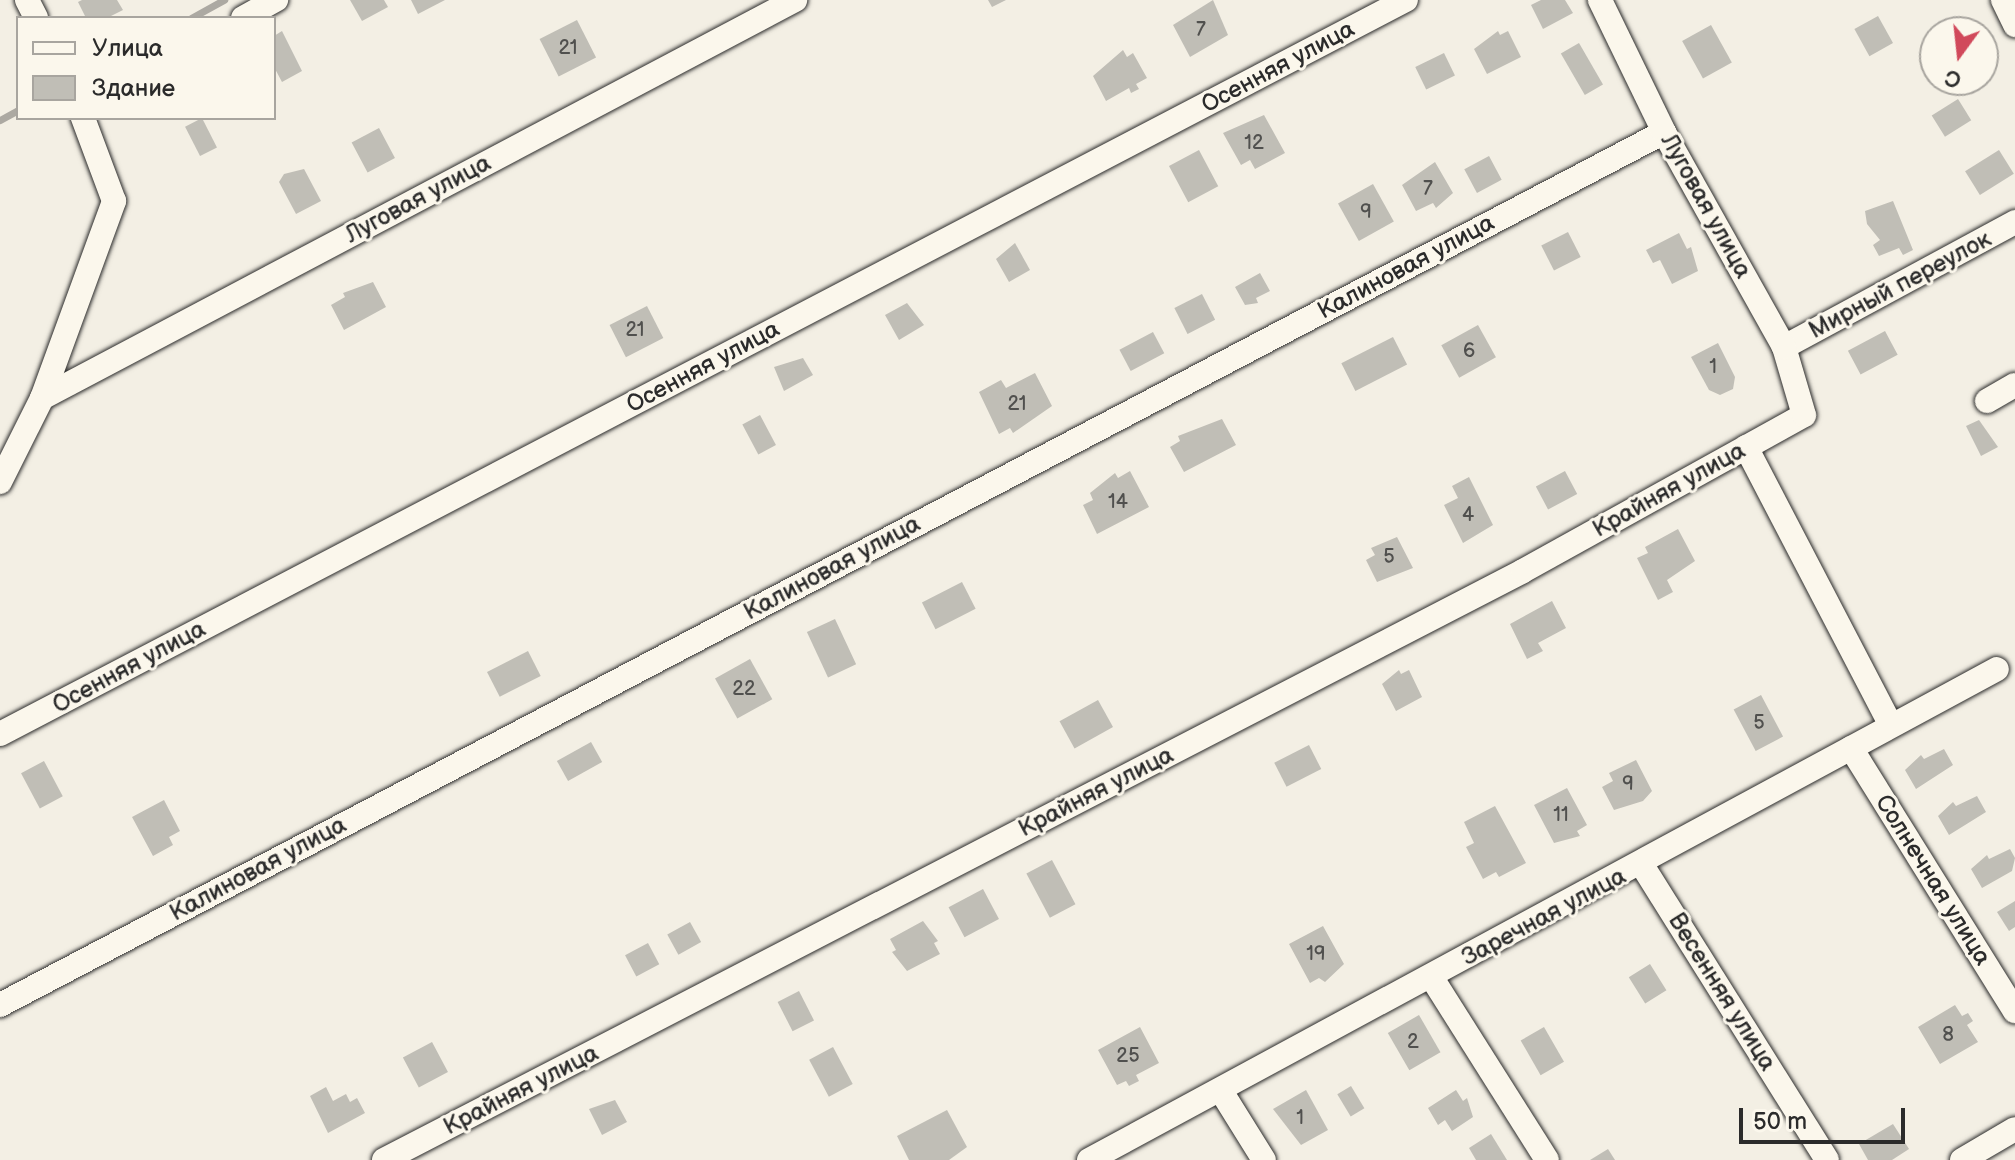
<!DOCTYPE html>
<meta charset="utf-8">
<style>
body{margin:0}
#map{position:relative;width:2015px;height:1160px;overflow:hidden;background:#f3efe4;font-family:"Balsamiq Sans",sans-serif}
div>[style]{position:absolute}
.stream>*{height:7px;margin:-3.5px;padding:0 3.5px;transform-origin:3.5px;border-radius:3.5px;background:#aca9a2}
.building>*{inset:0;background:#c0beb6;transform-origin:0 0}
.roads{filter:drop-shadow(0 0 2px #2b2b2b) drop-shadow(0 0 2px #2b2b2b)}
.street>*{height:24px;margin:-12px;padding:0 12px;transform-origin:12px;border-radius:12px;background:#fbf7ec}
span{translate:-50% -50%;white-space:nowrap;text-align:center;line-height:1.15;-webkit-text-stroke:6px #fbf7ec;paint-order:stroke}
.number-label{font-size:20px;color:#50504e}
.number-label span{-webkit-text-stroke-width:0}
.street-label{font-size:24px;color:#2b2b2b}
.legend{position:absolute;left:16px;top:16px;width:260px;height:104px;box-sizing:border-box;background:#fbf7ec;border:2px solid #a8a59f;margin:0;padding:10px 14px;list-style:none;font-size:24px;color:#2b2b2b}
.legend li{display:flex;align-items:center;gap:16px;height:40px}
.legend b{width:40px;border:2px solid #a8a59f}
.north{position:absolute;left:1919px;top:16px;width:80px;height:80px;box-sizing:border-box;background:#fbf7ec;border:2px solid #a8a59f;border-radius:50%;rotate:195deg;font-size:22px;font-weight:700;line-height:32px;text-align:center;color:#2b2b2b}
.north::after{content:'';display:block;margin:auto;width:28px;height:36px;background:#d1495b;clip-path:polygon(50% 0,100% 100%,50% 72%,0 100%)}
.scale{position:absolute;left:1739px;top:1108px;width:166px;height:36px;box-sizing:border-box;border:4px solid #2b2b2b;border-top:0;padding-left:10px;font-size:24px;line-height:28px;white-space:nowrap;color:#2b2b2b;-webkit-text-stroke:6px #fbf7ec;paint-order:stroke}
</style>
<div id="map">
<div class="stream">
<i style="left:191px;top:18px;width:38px;rotate:-29deg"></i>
<i style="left:0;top:120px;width:21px;rotate:-29deg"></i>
</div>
<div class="building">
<i style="clip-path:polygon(82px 0,117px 0,123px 10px,107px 18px,86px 18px,78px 2px)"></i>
<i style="clip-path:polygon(350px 0,384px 0,388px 7px,362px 21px)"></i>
<i style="clip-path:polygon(411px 0,445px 0,418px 14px)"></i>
<i style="clip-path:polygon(988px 0,1006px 0,992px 7px)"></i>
<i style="clip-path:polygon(1213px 0,1228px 35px,1190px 57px,1173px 25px)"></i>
<i style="clip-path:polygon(1541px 0,1565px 0,1573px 13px,1543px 29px,1531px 5px)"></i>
<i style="left:1878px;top:16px;width:31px;height:27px;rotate:61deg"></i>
<i style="left:577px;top:20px;width:42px;height:42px;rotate:63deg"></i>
<i style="left:1711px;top:25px;width:43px;height:33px;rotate:61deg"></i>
<i style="clip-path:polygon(282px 31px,302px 71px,282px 82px,274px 67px,274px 36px)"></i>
<i style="clip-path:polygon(1498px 31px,1500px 35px,1508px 31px,1521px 57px,1487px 74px,1474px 49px)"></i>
<i style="left:1579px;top:43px;width:48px;height:21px;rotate:60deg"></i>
<i style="clip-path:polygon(1123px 50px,1127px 57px,1133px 53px,1147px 78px,1136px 84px,1139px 89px,1131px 93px,1129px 88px,1106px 101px,1093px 76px)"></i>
<i style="left:1444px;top:53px;width:25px;height:32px;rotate:64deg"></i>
<i style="left:1958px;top:99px;width:25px;height:31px;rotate:58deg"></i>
<i style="clip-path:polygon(1264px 115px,1285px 153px,1255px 169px,1250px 160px,1241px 165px,1223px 133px)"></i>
<i style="left:202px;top:118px;width:33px;height:19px;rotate:63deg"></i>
<i style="left:379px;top:128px;width:34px;height:31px;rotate:62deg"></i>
<i style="left:1199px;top:150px;width:41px;height:34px;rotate:62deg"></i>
<i style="left:1999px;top:150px;width:28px;height:40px;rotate:58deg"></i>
<i style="left:1489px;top:156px;width:27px;height:28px;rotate:62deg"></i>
<i style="clip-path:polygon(1435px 162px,1453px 193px,1436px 208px,1433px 203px,1416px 211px,1402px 185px)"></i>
<i style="clip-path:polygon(304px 169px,321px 201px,296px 214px,279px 182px,284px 174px)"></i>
<i style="left:1373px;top:184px;width:43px;height:40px;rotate:61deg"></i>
<i style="clip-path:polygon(1893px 201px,1913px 250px,1903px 255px,1899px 248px,1879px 256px,1873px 245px,1880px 240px,1867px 224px,1865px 211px)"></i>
<i style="left:1568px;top:232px;width:28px;height:30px;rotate:63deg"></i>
<i style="clip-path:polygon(1679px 233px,1687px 249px,1691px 247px,1698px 271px,1672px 284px,1660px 260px,1653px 263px,1646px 250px)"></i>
<i style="clip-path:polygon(1015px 243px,1030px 270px,1009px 282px,996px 259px)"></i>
<i style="clip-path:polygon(1260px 273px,1270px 291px,1256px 298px,1258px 303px,1245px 305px,1235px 287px)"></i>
<i style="clip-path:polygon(373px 282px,386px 307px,344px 330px,331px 305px,345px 297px,343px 293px)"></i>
<i style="left:1202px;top:294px;width:29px;height:31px;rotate:63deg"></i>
<i style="clip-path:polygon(907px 303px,924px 325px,899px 340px,885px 315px)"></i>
<i style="left:647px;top:306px;width:36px;height:42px;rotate:63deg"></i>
<i style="left:1478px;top:325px;width:37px;height:42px;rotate:61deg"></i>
<i style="left:1885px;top:331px;width:27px;height:42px;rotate:62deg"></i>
<i style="left:1153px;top:332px;width:24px;height:38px;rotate:62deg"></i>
<i style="left:1393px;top:337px;width:31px;height:58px;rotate:63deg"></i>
<i style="clip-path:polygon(1718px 343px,1735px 377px,1733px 389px,1720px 395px,1709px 390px,1691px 357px)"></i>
<i style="clip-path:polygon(803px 358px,813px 375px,784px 391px,774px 367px)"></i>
<i style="clip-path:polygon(1035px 373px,1052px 406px,1013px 433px,1010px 428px,999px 434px,979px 392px,1001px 380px,1006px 388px)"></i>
<i style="left:760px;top:415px;width:34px;height:20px;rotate:62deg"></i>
<i style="clip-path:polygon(1222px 419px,1236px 445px,1184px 472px,1170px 447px,1180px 441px,1178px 436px)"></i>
<i style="clip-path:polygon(1979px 420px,1998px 447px,1981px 456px,1966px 426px)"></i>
<i style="clip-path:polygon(1130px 471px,1149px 507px,1097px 534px,1083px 505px,1093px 500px,1090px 493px,1115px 473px,1118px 478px)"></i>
<i style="left:1565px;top:471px;width:26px;height:33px;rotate:62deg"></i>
<i style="clip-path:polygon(1469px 477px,1493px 525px,1463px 543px,1444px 505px,1458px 498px,1452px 486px)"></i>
<i style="clip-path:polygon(1678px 529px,1695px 561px,1667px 580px,1673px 592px,1658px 600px,1637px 558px,1648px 553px,1645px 547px)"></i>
<i style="clip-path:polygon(1397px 537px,1413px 568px,1377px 582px,1366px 560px,1375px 555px,1371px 548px)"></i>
<i style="left:962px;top:582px;width:30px;height:45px;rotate:63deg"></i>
<i style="clip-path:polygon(1552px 601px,1566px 628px,1538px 643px,1543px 651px,1527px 659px,1510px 624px)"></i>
<i style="left:835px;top:619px;width:50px;height:31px;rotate:65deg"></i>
<i style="left:528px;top:651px;width:28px;height:46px;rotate:63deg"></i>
<i style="left:750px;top:659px;width:46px;height:40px;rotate:61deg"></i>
<i style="clip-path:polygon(1399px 670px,1401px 674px,1409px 670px,1422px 697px,1396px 711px,1382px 684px)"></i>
<i style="left:1761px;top:695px;width:47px;height:31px;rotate:62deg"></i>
<i style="left:1098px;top:700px;width:31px;height:44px;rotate:61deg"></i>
<i style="left:591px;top:742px;width:23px;height:39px;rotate:61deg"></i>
<i style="left:1309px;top:745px;width:27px;height:39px;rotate:63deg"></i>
<i style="clip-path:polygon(1944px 749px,1953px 765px,1916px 789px,1905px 770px,1921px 755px,1924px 759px)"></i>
<i style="clip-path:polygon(1636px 760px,1652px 791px,1643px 801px,1614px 810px,1602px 787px,1613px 781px,1609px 773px)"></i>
<i style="left:44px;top:761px;width:40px;height:26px;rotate:62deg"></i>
<i style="clip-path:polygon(1567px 788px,1587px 825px,1577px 831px,1580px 836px,1554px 843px,1534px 805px)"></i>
<i style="clip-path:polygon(1977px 796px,1986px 812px,1949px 835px,1938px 816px,1953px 802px,1956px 806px)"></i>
<i style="clip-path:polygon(164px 800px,180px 831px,169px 837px,173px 845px,153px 856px,132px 817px)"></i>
<i style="clip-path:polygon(1495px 806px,1526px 863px,1499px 877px,1496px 872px,1483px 879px,1466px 847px,1474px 843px,1464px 822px)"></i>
<i style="clip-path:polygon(2010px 849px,2015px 858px,2012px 871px,1982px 888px,1971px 869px,1987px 855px,1989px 859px)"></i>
<i style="left:1052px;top:860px;width:50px;height:29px;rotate:62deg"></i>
<i style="left:983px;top:889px;width:34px;height:39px;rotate:62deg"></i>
<i style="clip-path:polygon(2015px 901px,2015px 927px,2009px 931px,1997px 912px)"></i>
<i style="clip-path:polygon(923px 921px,938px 941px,934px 943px,940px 954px,907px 971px,892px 952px,896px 950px,890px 939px)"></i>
<i style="left:690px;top:922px;width:23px;height:26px;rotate:61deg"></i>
<i style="clip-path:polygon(1323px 926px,1344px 964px,1325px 982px,1319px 978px,1310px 983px,1289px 944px)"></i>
<i style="left:648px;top:943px;width:24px;height:26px;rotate:62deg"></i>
<i style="left:1650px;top:964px;width:31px;height:25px;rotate:58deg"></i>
<i style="left:799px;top:991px;width:33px;height:24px;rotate:63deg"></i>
<i style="clip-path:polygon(1955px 1005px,1962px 1016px,1968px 1013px,1973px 1021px,1967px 1025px,1978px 1042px,1940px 1064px,1918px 1027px)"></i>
<i style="left:1419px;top:1015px;width:43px;height:36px;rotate:60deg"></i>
<i style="clip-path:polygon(1140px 1027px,1159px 1063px,1136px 1075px,1139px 1081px,1129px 1086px,1126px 1081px,1117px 1085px,1098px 1050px)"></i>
<i style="left:1544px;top:1027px;width:40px;height:27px;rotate:60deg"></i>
<i style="left:432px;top:1042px;width:34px;height:33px;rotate:62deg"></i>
<i style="left:833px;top:1047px;width:42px;height:27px;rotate:62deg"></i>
<i style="left:1351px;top:1086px;width:26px;height:16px;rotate:59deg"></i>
<i style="clip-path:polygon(326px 1087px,333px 1101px,346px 1094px,350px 1102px,357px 1098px,365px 1113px,328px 1133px,310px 1096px)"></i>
<i style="clip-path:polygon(1306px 1090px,1328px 1130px,1301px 1145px,1273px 1109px)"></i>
<i style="clip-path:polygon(1456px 1090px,1463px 1101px,1467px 1098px,1473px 1117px,1452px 1131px,1445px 1120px,1438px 1125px,1428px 1108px)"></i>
<i style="clip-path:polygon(615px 1100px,627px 1122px,602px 1135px,589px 1109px)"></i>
<i style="clip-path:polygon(947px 1110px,967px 1147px,949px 1160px,909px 1160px,897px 1136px)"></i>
<i style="clip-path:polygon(1893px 1124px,1909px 1149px,1892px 1160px,1868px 1160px,1859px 1144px)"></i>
<i style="clip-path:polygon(1491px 1134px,1507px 1160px,1476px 1160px,1469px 1148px)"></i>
<i style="clip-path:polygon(1608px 1149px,1615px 1160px,1590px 1160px)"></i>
</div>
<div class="roads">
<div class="street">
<i style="left:27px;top:0;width:20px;rotate:63deg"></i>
<i style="left:2003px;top:0;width:28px;rotate:64deg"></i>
<i style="left:243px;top:18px;width:38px;rotate:-29deg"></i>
<i style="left:1784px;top:347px;width:263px;rotate:-28.4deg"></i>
<i style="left:42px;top:398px;width:852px;rotate:-27.86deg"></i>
<i style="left:1987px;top:401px;width:32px;rotate:-30deg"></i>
<i style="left:1746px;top:447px;width:314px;rotate:62.5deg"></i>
<i style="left:0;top:482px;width:94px;rotate:-63.4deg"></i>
<i style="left:42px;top:398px;width:210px;rotate:-69.9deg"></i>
<i style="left:114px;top:201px;width:89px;rotate:-110.5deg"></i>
<i style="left:0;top:734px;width:1586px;rotate:-27.57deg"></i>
<i style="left:1851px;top:748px;width:310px;rotate:58.1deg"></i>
<i style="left:1642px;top:865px;width:348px;rotate:57.9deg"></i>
<i style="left:1432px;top:978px;width:215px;rotate:57.7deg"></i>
<i style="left:0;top:1005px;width:1879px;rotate:-27.68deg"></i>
<i style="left:1221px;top:1091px;width:81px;rotate:58.1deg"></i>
<i style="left:384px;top:1160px;width:1282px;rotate:-27.34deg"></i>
<i style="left:1523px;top:571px;width:321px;rotate:-29deg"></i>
<i style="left:1804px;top:415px;width:71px;rotate:-106.4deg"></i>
<i style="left:1784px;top:347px;width:246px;rotate:-119.2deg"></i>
<i style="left:1664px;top:132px;width:147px;rotate:-115.9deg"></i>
<i style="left:1089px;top:1160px;width:1032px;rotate:-28.4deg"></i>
<i style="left:1962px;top:1160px;width:61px;rotate:-30.3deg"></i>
</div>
</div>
<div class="number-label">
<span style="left:1201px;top:30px">7</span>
<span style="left:568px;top:48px">21</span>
<span style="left:1254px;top:143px">12</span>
<span style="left:1428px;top:189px">7</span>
<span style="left:1366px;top:212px">9</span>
<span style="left:635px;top:330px">21</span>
<span style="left:1469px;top:351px">6</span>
<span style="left:1713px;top:367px">1</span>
<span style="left:1017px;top:404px">21</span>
<span style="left:1118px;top:502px">14</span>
<span style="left:1468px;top:515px">4</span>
<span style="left:1389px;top:557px">5</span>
<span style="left:744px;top:689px">22</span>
<span style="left:1759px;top:723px">5</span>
<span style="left:1628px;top:784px">9</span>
<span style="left:1561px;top:815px">11</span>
<span style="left:1316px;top:954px">19</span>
<span style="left:1948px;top:1035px">8</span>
<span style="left:1413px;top:1042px">2</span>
<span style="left:1128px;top:1056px">25</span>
<span style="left:1300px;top:1118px">1</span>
</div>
<div class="street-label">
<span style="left:1278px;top:67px;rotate:-28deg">Осенняя улица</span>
<span style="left:418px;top:199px;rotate:-28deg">Луговая улица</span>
<span style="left:1706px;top:206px;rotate:61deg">Луговая улица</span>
<span style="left:1406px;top:267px;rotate:-28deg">Калиновая улица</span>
<span style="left:1900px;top:285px;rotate:-28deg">Мирный переулок</span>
<span style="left:703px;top:367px;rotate:-28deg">Осенняя улица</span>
<span style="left:1669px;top:490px;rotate:-29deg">Крайняя улица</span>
<span style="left:832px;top:568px;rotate:-28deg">Калиновая улица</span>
<span style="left:129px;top:667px;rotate:-28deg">Осенняя улица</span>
<span style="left:1096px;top:792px;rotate:-27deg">Крайняя улица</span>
<span style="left:258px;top:869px;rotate:-28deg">Калиновая улица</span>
<span style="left:1933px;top:880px;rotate:58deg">Солнечная улица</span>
<span style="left:1544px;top:917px;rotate:-28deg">Заречная улица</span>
<span style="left:1722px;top:992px;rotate:58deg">Весенняя улица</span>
<span style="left:521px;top:1090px;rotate:-27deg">Крайняя улица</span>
</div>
<ul class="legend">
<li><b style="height:10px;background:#fbf7ec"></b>Улица</li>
<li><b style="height:22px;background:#c0beb6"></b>Здание</li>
</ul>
<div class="north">С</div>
<div class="scale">50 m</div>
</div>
